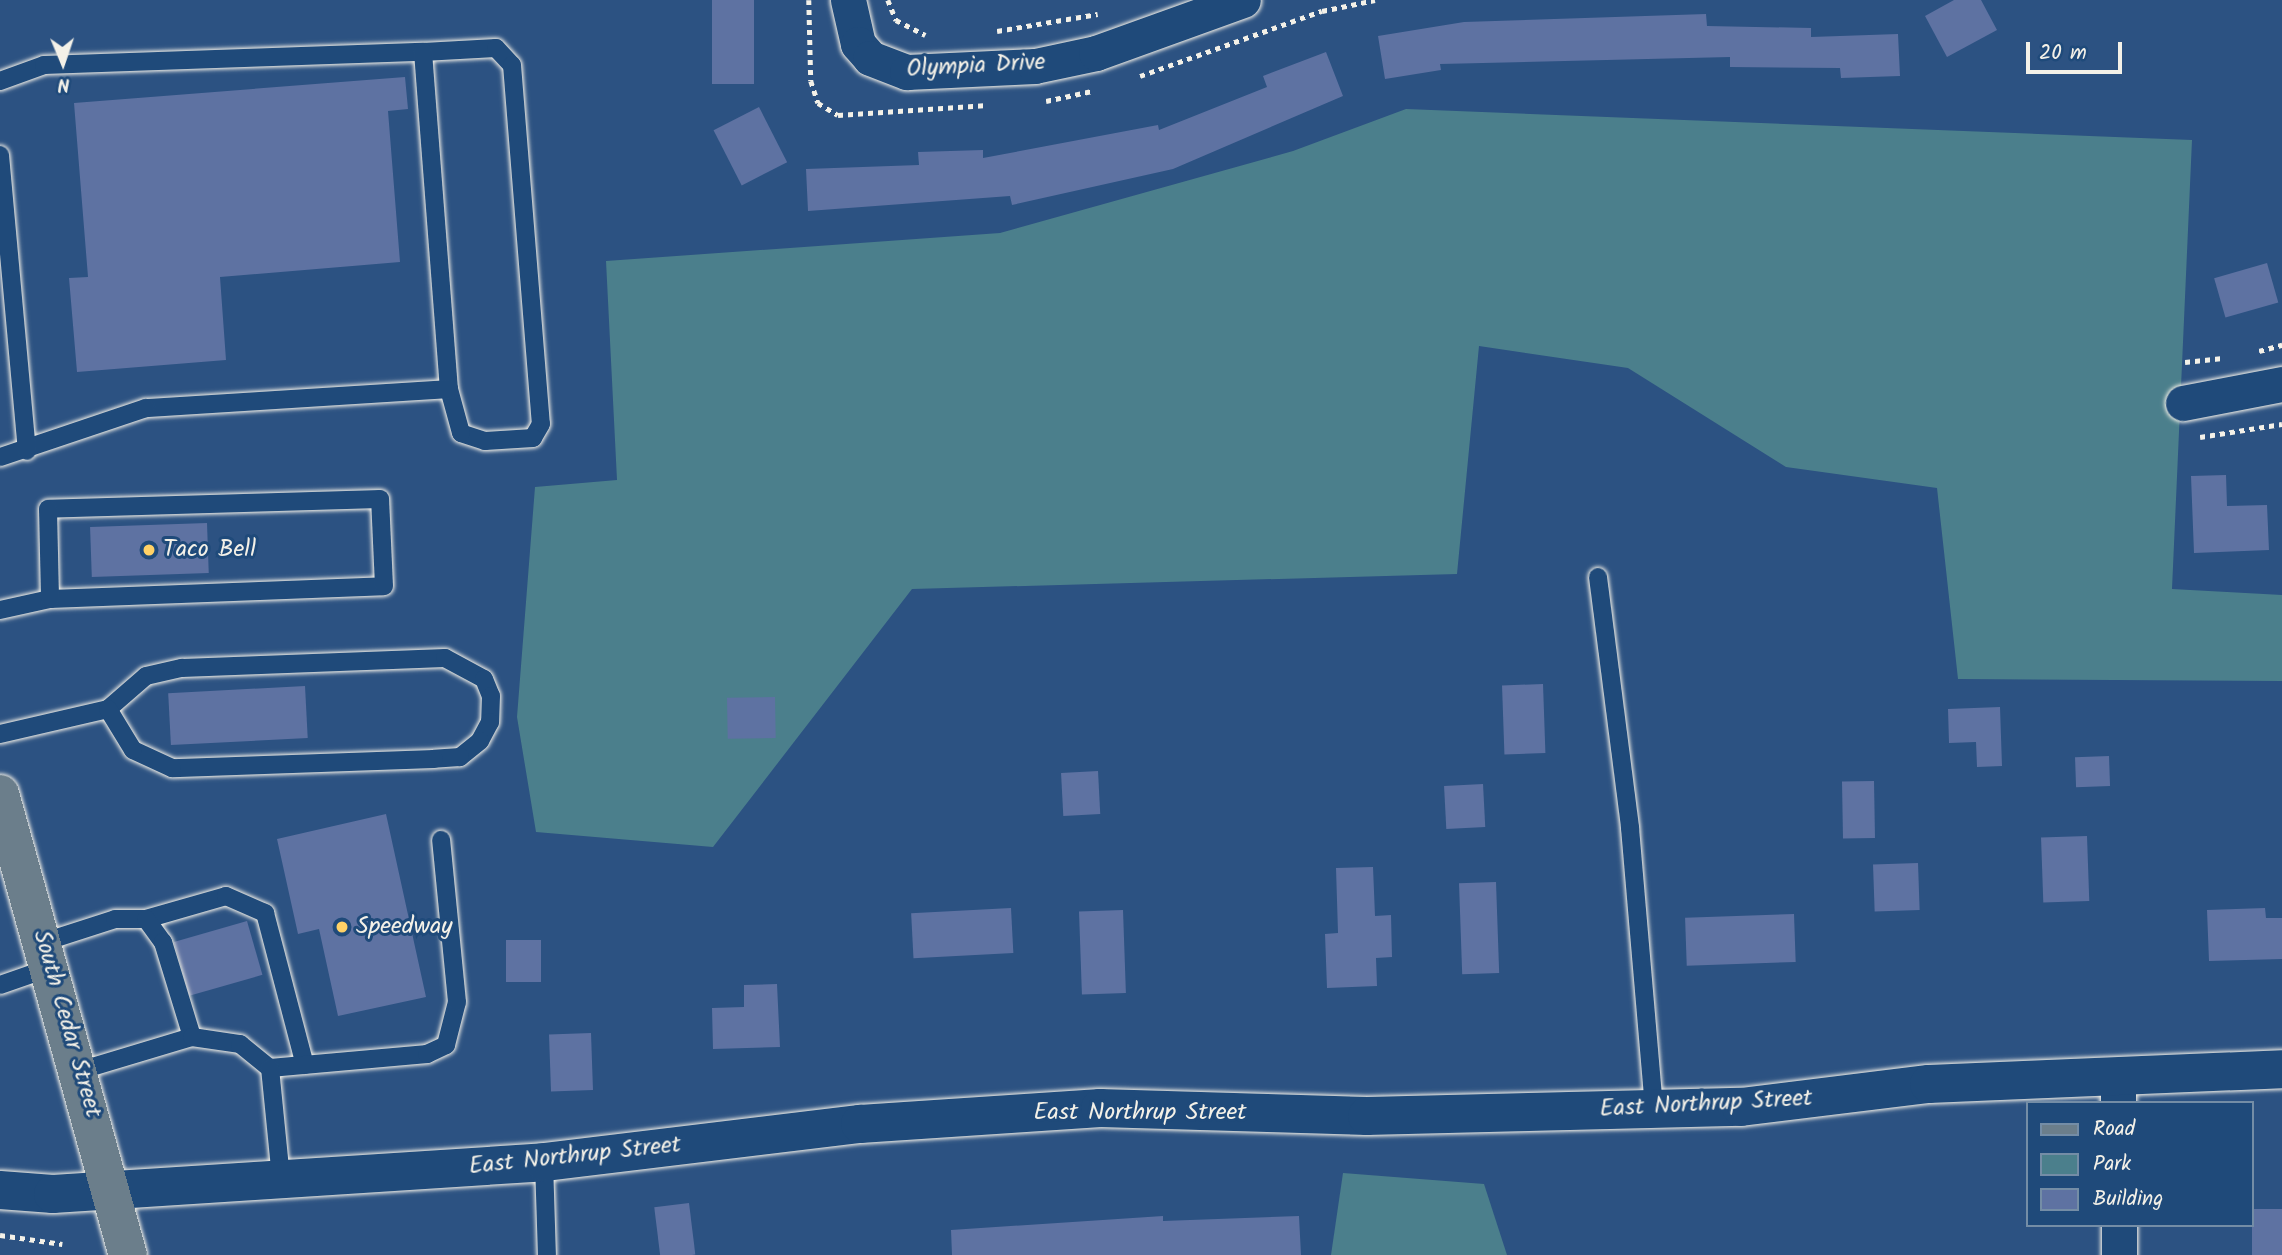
<!DOCTYPE html>
<style>
body{margin:0}
#map{position:relative;width:2282px;height:1255px;overflow:hidden;background:#2c5282;font-family:Kalam,sans-serif}
div>[style]{position:absolute}
.green>*{inset:0;background:#4b7f8c}
.building>*{inset:0;background:#5e72a2;transform-origin:0 0}
.path>*{height:4.5px;margin-top:-2.25px;transform-origin:0;background:repeating-linear-gradient(90deg,#f4f1e8 0 5px,transparent 0 10px)}
.roads{filter:drop-shadow(0 0 2px #f4f1e8) drop-shadow(0 0 2px #f4f1e8)}
.service>*{height:18px;margin:-9px;padding:0 9px;transform-origin:9px;border-radius:9px;background:#1f4a7a}
.minor>*{height:35px;margin:-17.5px;padding:0 17.5px;transform-origin:17.5px;border-radius:17.5px;background:#1f4a7a}
.tertiary>*{height:38px;margin:-19px;padding:0 19px;transform-origin:19px;border-radius:19px;background:#1f4a7a}
.primary>*{height:38px;margin:-19px;padding:0 19px;transform-origin:19px;border-radius:19px;background:#6b7e8b}
.dots>*{width:19px;height:19px;translate:-50% -50%;box-sizing:border-box;border:4px solid #1f4a7a;border-radius:50%}
span{translate:-50% -50%;white-space:nowrap;text-align:center;line-height:1.15;-webkit-text-stroke:6px #1f4a7a;paint-order:stroke}
.street-label{font-size:24px;color:#f4f1e8}
.poi-label{font-size:24px;color:#f4f1e8}
.left{translate:0 -50%;text-align:left}
.legend{position:absolute;left:2026px;top:1101px;width:228px;height:126px;box-sizing:border-box;background:#1f4a7a;border:2px solid #748da6;margin:0;padding:9px 12px;list-style:none;font-size:21px;color:#f4f1e8}
.legend li{display:flex;align-items:center;gap:14px;height:35px}
.legend b{width:35px;border:2px solid #748da6}
.north{position:absolute;left:28px;top:28px;width:70px;height:70px;-webkit-text-stroke:5px #1f4a7a;paint-order:stroke;rotate:178deg;font-size:19px;font-weight:700;line-height:28px;text-align:center;color:#f4f1e8}
.north::after{content:'';display:block;margin:auto;width:24px;height:32px;background:#f4f1e8;clip-path:polygon(50% 0,100% 100%,50% 72%,0 100%)}
.scale{position:absolute;left:2026px;top:42px;width:96px;height:32px;box-sizing:border-box;border:4px solid #f4f1e8;border-top:0;padding-left:9px;font-size:21px;line-height:24px;white-space:nowrap;color:#f4f1e8;-webkit-text-stroke:5px #1f4a7a;paint-order:stroke}
</style>
<div id="map">
<div class="green">
<i style="clip-path:polygon(1406px 109px,2192px 140px,2172px 589px,2282px 595px,2282px 681px,1958px 679px,1937px 488px,1786px 467px,1628px 368px,1479px 346px,1457px 574px,912px 589px,713px 847px,536px 832px,517px 717px,535px 487px,617px 480px,606px 261px,1000px 233px,1293px 151px)"></i>
<i style="clip-path:polygon(1343px 1173px,1484px 1184px,1507px 1255px,1331px 1255px)"></i>
</div>
<div class="building">
<i style="left:712px;top:0;width:42px;height:84px"></i>
<i style="clip-path:polygon(1954px 0,1981px 0,1997px 30px,1947px 57px,1925px 16px)"></i>
<i style="clip-path:polygon(1706px 14px,1707px 26px,1811px 28px,1811px 37px,1898px 34px,1900px 76px,1841px 78px,1840px 68px,1730px 67px,1730px 57px,1440px 64px,1441px 70px,1385px 79px,1378px 36px,1464px 22px)"></i>
<i style="clip-path:polygon(1326px 52px,1343px 96px,1173px 169px,1012px 205px,1010px 196px,808px 211px,806px 169px,919px 165px,918px 152px,983px 150px,983px 158px,1158px 125px,1159px 130px,1267px 87px,1263px 76px)"></i>
<i style="clip-path:polygon(405px 77px,408px 109px,388px 111px,400px 262px,220px 277px,226px 360px,77px 372px,69px 278px,88px 277px,74px 103px)"></i>
<i style="left:759px;top:107px;width:62px;height:51px;rotate:63deg"></i>
<i style="left:2267px;top:263px;width:41px;height:55px;rotate:74deg"></i>
<i style="clip-path:polygon(2226px 475px,2227px 506px,2267px 505px,2269px 550px,2194px 553px,2191px 476px)"></i>
<i style="left:207px;top:523px;width:50px;height:117px;rotate:88deg"></i>
<i style="left:1543px;top:684px;width:69px;height:41px;rotate:88deg"></i>
<i style="left:305px;top:686px;width:52px;height:137px;rotate:87deg"></i>
<i style="left:775px;top:697px;width:41px;height:48px;rotate:89deg"></i>
<i style="clip-path:polygon(2000px 707px,2002px 766px,1977px 767px,1976px 742px,1949px 743px,1948px 709px)"></i>
<i style="left:2109px;top:756px;width:30px;height:34px;rotate:88deg"></i>
<i style="left:1098px;top:771px;width:43px;height:37px;rotate:87deg"></i>
<i style="left:1874px;top:781px;width:57px;height:32px;rotate:89deg"></i>
<i style="left:1483px;top:784px;width:43px;height:39px;rotate:87deg"></i>
<i style="clip-path:polygon(386px 814px,426px 997px,338px 1016px,319px 929px,298px 934px,277px 839px)"></i>
<i style="left:2087px;top:836px;width:65px;height:46px;rotate:88deg"></i>
<i style="left:1918px;top:863px;width:47px;height:45px;rotate:88deg"></i>
<i style="clip-path:polygon(1373px 867px,1375px 916px,1391px 915px,1392px 957px,1376px 958px,1377px 986px,1327px 988px,1325px 934px,1338px 933px,1336px 868px)"></i>
<i style="left:1496px;top:882px;width:91px;height:37px;rotate:88deg"></i>
<i style="left:1011px;top:908px;width:45px;height:100px;rotate:87deg"></i>
<i style="clip-path:polygon(2265px 908px,2266px 918px,2282px 918px,2282px 959px,2209px 961px,2207px 910px)"></i>
<i style="left:1123px;top:910px;width:83px;height:44px;rotate:88deg"></i>
<i style="left:1794px;top:914px;width:48px;height:109px;rotate:88deg"></i>
<i style="left:247px;top:921px;width:56px;height:76px;rotate:74deg"></i>
<i style="left:506px;top:940px;width:35px;height:42px"></i>
<i style="clip-path:polygon(777px 984px,780px 1047px,713px 1049px,712px 1008px,744px 1007px,744px 985px)"></i>
<i style="left:591px;top:1033px;width:57px;height:42px;rotate:88deg"></i>
<i style="left:689px;top:1203px;width:52px;height:35px;rotate:83deg"></i>
<i style="left:2282px;top:1209px;width:46px;height:30px;rotate:90deg"></i>
<i style="clip-path:polygon(1163px 1216px,1163px 1221px,1299px 1216px,1301px 1255px,952px 1255px,951px 1230px)"></i>
</div>
<div class="path">
<i style="left:809px;top:0;width:81px;rotate:88.6deg"></i>
<i style="left:811px;top:81px;width:23px;rotate:72deg"></i>
<i style="left:818px;top:103px;width:23px;rotate:31deg"></i>
<i style="left:838px;top:115px;width:150px;rotate:-3.8deg"></i>
<i style="left:888px;top:0;width:22px;rotate:68deg"></i>
<i style="left:896px;top:20px;width:33px;rotate:27deg"></i>
<i style="left:997px;top:31px;width:102px;rotate:-9.6deg"></i>
<i style="left:1140px;top:76px;width:193px;rotate:-19.7deg"></i>
<i style="left:1322px;top:11px;width:54px;rotate:-11.7deg"></i>
<i style="left:1046px;top:101px;width:47px;rotate:-12.3deg"></i>
<i style="left:2259px;top:351px;width:24px;rotate:-15deg"></i>
<i style="left:2185px;top:362px;width:38px;rotate:-6deg"></i>
<i style="left:2200px;top:437px;width:83px;rotate:-9deg"></i>
<i style="left:0;top:1235px;width:63px;rotate:8.3deg"></i>
</div>
<div class="roads">
<div class="service">
<i style="left:423px;top:52px;width:73px;rotate:-3.1deg"></i>
<i style="left:496px;top:48px;width:23px;rotate:47deg"></i>
<i style="left:512px;top:65px;width:360px;rotate:85.4deg"></i>
<i style="left:541px;top:424px;width:16px;rotate:120deg"></i>
<i style="left:533px;top:438px;width:48px;rotate:176.4deg"></i>
<i style="left:485px;top:441px;width:25px;rotate:-162deg"></i>
<i style="left:461px;top:433px;width:46px;rotate:-105.3deg"></i>
<i style="left:0;top:81px;width:47px;rotate:-20deg"></i>
<i style="left:44px;top:65px;width:379px;rotate:-2deg"></i>
<i style="left:423px;top:52px;width:338px;rotate:85.6deg"></i>
<i style="left:449px;top:389px;width:304px;rotate:176.4deg"></i>
<i style="left:146px;top:408px;width:154px;rotate:161.4deg"></i>
<i style="left:0;top:155px;width:297px;rotate:84.8deg"></i>
<i style="left:1598px;top:577px;width:253px;rotate:82.7deg"></i>
<i style="left:1630px;top:828px;width:282px;rotate:85.1deg"></i>
<i style="left:0;top:610px;width:51px;rotate:-12.4deg"></i>
<i style="left:50px;top:599px;width:334px;rotate:-2.2deg"></i>
<i style="left:384px;top:586px;width:87px;rotate:-92.6deg"></i>
<i style="left:380px;top:499px;width:332px;rotate:178.3deg"></i>
<i style="left:48px;top:509px;width:90px;rotate:88.7deg"></i>
<i style="left:0;top:734px;width:111px;rotate:-13deg"></i>
<i style="left:108px;top:709px;width:50px;rotate:-41deg"></i>
<i style="left:146px;top:676px;width:37px;rotate:-13deg"></i>
<i style="left:182px;top:668px;width:263px;rotate:-2.2deg"></i>
<i style="left:445px;top:658px;width:44px;rotate:28.3deg"></i>
<i style="left:484px;top:679px;width:18px;rotate:68deg"></i>
<i style="left:491px;top:696px;width:26px;rotate:92deg"></i>
<i style="left:490px;top:722px;width:21px;rotate:118deg"></i>
<i style="left:480px;top:741px;width:26px;rotate:141deg"></i>
<i style="left:460px;top:757px;width:26px;rotate:176deg"></i>
<i style="left:434px;top:759px;width:262px;rotate:178deg"></i>
<i style="left:172px;top:768px;width:43px;rotate:-155.2deg"></i>
<i style="left:133px;top:750px;width:48px;rotate:-121.4deg"></i>
<i style="left:146px;top:919px;width:83px;rotate:-16deg"></i>
<i style="left:226px;top:896px;width:43px;rotate:23.6deg"></i>
<i style="left:265px;top:913px;width:157px;rotate:75.3deg"></i>
<i style="left:44px;top:942px;width:75px;rotate:-17.9deg"></i>
<i style="left:115px;top:919px;width:31px"></i>
<i style="left:146px;top:919px;width:29px;rotate:54deg"></i>
<i style="left:163px;top:942px;width:99px;rotate:73deg"></i>
<i style="left:0;top:985px;width:55px;rotate:-19.1deg"></i>
<i style="left:270px;top:1068px;width:158px;rotate:-5.1deg"></i>
<i style="left:427px;top:1054px;width:21px;rotate:-25deg"></i>
<i style="left:446px;top:1045px;width:44px;rotate:-75.7deg"></i>
<i style="left:457px;top:1002px;width:163px;rotate:-95.6deg"></i>
<i style="left:82px;top:1070px;width:115px;rotate:-16.7deg"></i>
<i style="left:192px;top:1037px;width:49px;rotate:8.3deg"></i>
<i style="left:240px;top:1044px;width:38px;rotate:39deg"></i>
<i style="left:270px;top:1068px;width:112px;rotate:84.3deg"></i>
<i style="left:544px;top:1162px;width:93px;rotate:88.2deg"></i>
</div>
<div class="minor">
<i style="left:848px;top:0;width:45px;rotate:77.2deg"></i>
<i style="left:858px;top:44px;width:18px;rotate:49deg"></i>
<i style="left:870px;top:58px;width:40px;rotate:21deg"></i>
<i style="left:907px;top:72px;width:128px;rotate:-2.7deg"></i>
<i style="left:1035px;top:66px;width:62px;rotate:-12deg"></i>
<i style="left:1096px;top:53px;width:156px;rotate:-19.8deg"></i>
<i style="left:2183px;top:403px;width:101px;rotate:-10.9deg"></i>
<i style="left:2118px;top:1076px;width:27px;rotate:90deg"></i>
<i style="left:2119px;top:1225px;width:30px;rotate:90deg"></i>
</div>
<div class="tertiary">
<i style="left:0;top:1190px;width:53px;rotate:4.3deg"></i>
<i style="left:53px;top:1194px;width:492px;rotate:-3.7deg"></i>
<i style="left:544px;top:1162px;width:318px;rotate:-6.9deg"></i>
<i style="left:860px;top:1124px;width:241px;rotate:-3.8deg"></i>
<i style="left:1100px;top:1108px;width:267px;rotate:1.7deg"></i>
<i style="left:1367px;top:1116px;width:374px;rotate:-1.4deg"></i>
<i style="left:1741px;top:1107px;width:189px;rotate:-7deg"></i>
<i style="left:1929px;top:1084px;width:353px;rotate:-2.4deg"></i>
</div>
<div class="primary">
<i style="left:0;top:794px;width:478px;rotate:74.5deg"></i>
</div>
</div>
<div class="dots">
<i style="left:149px;top:550px;background:#ffd166"></i>
<i style="left:342px;top:927px;background:#ffd166"></i>
</div>
<div class="street-label">
<span style="left:976px;top:66px;rotate:-3deg">Olympia Drive</span>
<span style="left:67px;top:1024px;rotate:74deg">South Cedar Street</span>
<span style="left:1706px;top:1104px;rotate:-3deg">East Northrup Street</span>
<span style="left:1140px;top:1113px">East Northrup Street</span>
<span style="left:575px;top:1156px;rotate:-6deg">East Northrup Street</span>
</div>
<div class="poi-label">
<span class="left" style="left:163px;top:550px">Taco Bell</span>
<span class="left" style="left:356px;top:927px">Speedway</span>
</div>
<ul class="legend">
<li><b style="height:9px;background:#6b7e8b"></b>Road</li>
<li><b style="height:19px;background:#4b7f8c"></b>Park</li>
<li><b style="height:19px;background:#5e72a2"></b>Building</li>
</ul>
<div class="north">N</div>
<div class="scale">20 m</div>
</div>
